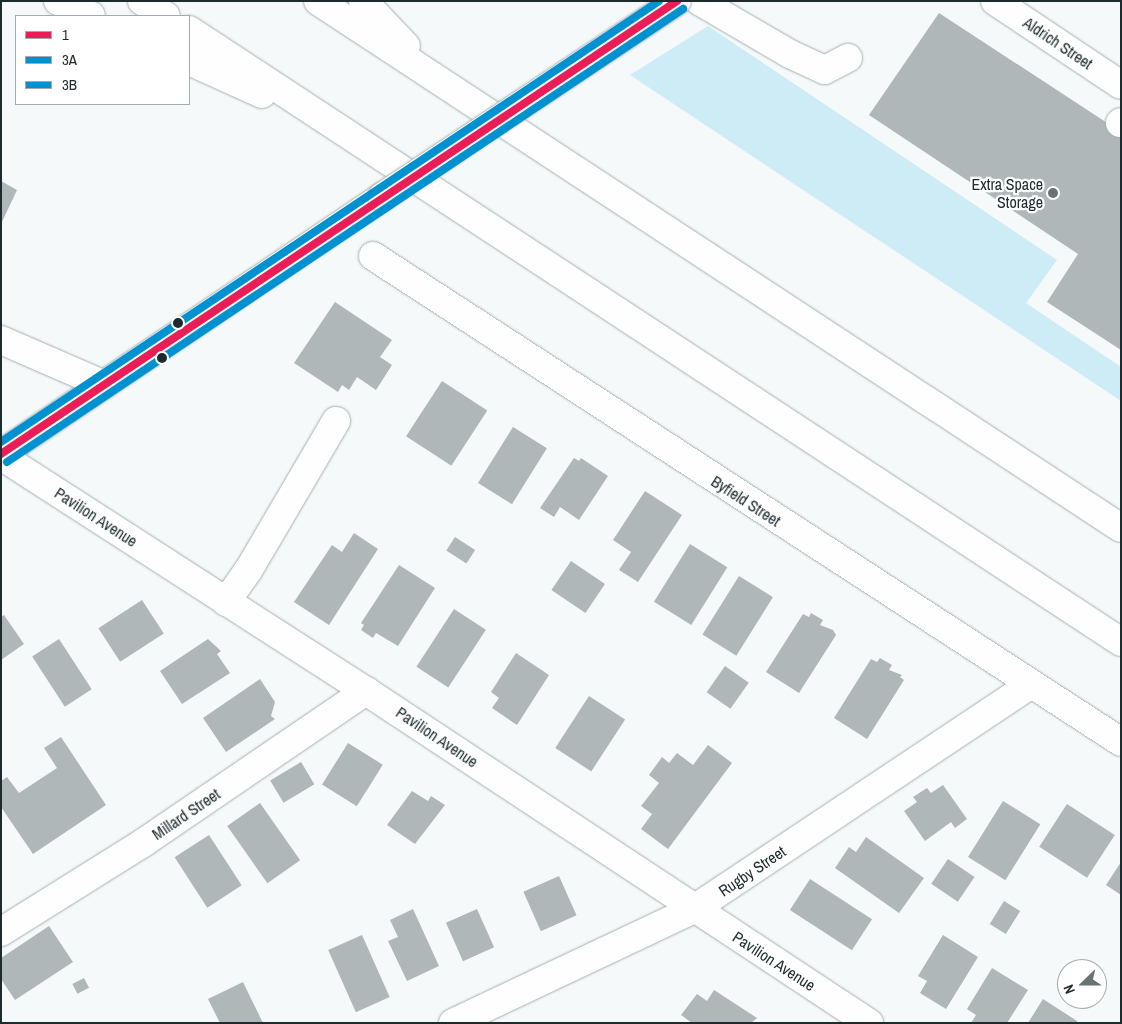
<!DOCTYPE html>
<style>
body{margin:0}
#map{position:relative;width:1122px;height:1024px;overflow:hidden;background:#f5f9fa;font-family:"Archivo Narrow",sans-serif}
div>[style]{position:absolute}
.green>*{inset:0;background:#cdecf5}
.building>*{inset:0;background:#afb7b9;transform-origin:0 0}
.roads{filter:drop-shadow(0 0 1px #a7afb1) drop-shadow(0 0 1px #a7afb1)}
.minor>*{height:28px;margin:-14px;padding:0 14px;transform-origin:14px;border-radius:14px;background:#fefefe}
.major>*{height:28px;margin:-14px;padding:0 14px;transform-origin:14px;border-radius:14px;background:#fefefe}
.highway>*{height:28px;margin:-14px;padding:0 14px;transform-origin:14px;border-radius:14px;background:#fefefe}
.bridges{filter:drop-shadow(0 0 1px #a7afb1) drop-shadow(0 0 1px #a7afb1)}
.major-bridge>*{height:28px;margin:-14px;padding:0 14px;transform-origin:14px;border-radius:14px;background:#fefefe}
.bus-1>*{height:8px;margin:-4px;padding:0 4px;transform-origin:4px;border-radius:4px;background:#ea1d57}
.bus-2>*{height:8px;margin:-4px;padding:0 4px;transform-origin:4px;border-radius:4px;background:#0092d0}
.bus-3>*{height:8px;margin:-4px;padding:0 4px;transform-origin:4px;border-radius:4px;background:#0092d0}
.dots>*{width:14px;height:14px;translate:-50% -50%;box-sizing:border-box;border:2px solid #fff;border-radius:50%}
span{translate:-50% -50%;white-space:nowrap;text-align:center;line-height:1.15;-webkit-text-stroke:4.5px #fff;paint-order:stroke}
.street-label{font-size:16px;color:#1d2b2f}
.poi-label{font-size:16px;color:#1d2b2f}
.right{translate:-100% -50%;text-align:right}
.frame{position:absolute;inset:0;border:2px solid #1d2b2f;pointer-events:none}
.legend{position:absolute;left:15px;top:15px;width:175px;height:90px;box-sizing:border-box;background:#fff;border:1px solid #a5aaac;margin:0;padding:6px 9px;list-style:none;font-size:15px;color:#1d2b2f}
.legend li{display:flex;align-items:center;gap:10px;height:25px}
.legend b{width:25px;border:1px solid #a5aaac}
.north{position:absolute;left:1057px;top:959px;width:50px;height:50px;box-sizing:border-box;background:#fff;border:1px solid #a5aaac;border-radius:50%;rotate:248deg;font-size:14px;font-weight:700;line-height:20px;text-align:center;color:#1d2b2f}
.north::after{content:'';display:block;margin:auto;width:18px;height:22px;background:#697376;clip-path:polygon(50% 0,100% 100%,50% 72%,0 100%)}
</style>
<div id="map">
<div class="green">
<i style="clip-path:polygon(708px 26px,1057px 260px,1026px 303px,1121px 367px,1121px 401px,630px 75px)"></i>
</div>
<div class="building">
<i style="clip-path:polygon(939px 13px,1121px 132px,1121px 350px,1047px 302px,1078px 254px,869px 115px)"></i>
<i style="clip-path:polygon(1px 181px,17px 190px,1px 224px)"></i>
<i style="clip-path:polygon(335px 302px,392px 340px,380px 357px,392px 365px,376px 390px,357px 377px,349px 390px,342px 385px,338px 392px,294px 363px)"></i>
<i style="left:442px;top:381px;width:54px;height:66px;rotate:33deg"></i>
<i style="left:513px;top:427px;width:40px;height:66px;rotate:32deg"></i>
<i style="clip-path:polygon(574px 458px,579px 461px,581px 458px,608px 476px,579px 520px,560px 507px,554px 517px,540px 508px)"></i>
<i style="clip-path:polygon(645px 491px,682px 515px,638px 582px,619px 570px,631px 552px,613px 540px)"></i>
<i style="clip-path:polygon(354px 533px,378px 549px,329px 625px,294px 602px,332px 545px,342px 552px)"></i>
<i style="left:455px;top:537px;width:24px;height:16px;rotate:33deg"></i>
<i style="left:690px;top:544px;width:44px;height:68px;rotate:32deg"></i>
<i style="left:571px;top:561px;width:41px;height:35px;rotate:34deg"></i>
<i style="clip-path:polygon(399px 565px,435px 588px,398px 646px,376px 633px,373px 638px,361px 630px,364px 625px,361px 623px)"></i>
<i style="left:739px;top:576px;width:40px;height:69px;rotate:32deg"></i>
<i style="left:142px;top:600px;width:40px;height:52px;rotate:57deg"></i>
<i style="left:454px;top:609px;width:38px;height:69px;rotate:33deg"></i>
<i style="clip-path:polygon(811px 613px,823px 620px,820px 625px,833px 630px,836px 635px,799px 693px,766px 672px,803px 614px,809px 617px)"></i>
<i style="clip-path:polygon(4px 615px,24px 644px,1px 660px,1px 617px)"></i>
<i style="left:59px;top:639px;width:60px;height:32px;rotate:57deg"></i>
<i style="clip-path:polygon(208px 639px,221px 651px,217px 654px,230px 673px,182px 704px,160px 671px)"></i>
<i style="clip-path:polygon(516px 653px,549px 675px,517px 725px,492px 708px,499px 698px,491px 692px)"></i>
<i style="clip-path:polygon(880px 658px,892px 665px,889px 670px,902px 675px,900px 677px,904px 680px,867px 739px,834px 718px,871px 659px,877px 662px)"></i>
<i style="left:725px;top:666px;width:29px;height:32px;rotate:35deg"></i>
<i style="clip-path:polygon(260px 679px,275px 702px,271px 716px,275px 719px,226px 752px,203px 718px)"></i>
<i style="left:589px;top:696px;width:43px;height:62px;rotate:33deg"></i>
<i style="clip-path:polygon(61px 737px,106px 805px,33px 854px,1px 807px,1px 781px,7px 777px,19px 793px,57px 768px,44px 748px)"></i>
<i style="left:348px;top:743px;width:41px;height:49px;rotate:32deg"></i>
<i style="clip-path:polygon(708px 745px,732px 763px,668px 849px,641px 829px,652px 814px,641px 806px,659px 783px,649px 775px,662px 757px,669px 763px,677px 753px,693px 765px)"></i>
<i style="left:301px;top:762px;width:26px;height:36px;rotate:59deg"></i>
<i style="clip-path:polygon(943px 785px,967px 819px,955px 828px,951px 822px,925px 841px,904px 811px,917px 802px,913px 797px,927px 788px,931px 793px)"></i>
<i style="clip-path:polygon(412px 791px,428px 801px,431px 796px,445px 805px,415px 844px,387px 825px)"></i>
<i style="left:1003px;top:801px;width:44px;height:66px;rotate:32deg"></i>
<i style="left:260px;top:803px;width:70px;height:40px;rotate:55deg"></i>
<i style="left:1067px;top:804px;width:57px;height:51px;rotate:33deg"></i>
<i style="left:209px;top:835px;width:60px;height:41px;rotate:57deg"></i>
<i style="clip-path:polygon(866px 837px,924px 878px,899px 913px,835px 868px,849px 847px,856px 852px)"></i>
<i style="left:948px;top:859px;width:32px;height:30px;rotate:34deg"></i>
<i style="clip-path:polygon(1121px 862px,1121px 895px,1106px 885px)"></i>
<i style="left:559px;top:876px;width:43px;height:39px;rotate:66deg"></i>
<i style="left:810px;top:879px;width:74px;height:37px;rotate:33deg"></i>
<i style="left:1004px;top:901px;width:19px;height:27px;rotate:32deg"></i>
<i style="clip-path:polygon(413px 909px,439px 966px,407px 981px,388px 941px,398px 937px,390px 920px)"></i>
<i style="left:477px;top:909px;width:42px;height:34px;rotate:66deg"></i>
<i style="clip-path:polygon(49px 926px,73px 962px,15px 1000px,1px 979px,1px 958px)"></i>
<i style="left:362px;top:935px;width:68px;height:37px;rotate:66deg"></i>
<i style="clip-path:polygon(943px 935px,978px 957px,946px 1009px,920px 993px,927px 981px,918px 976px)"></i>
<i style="clip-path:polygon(992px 968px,1028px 990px,1007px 1023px,971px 1023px,976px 1015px,967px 1009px)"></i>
<i style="left:84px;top:978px;width:11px;height:13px;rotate:63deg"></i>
<i style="clip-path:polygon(243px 982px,263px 1023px,220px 1023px,208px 999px)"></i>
<i style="clip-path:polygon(714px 990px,757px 1018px,751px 1023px,692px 1023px,681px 1015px,697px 994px,707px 1001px)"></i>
<i style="clip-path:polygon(1043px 999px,1077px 1021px,1077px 1023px,1028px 1023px)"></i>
</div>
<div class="roads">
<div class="minor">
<i style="left:699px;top:1px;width:105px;rotate:30.2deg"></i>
<i style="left:790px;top:54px;width:38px;rotate:25deg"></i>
<i style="left:825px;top:70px;width:26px;rotate:-28deg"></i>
<i style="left:995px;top:1px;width:151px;rotate:33.7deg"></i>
<i style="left:1120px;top:123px;width:1px;rotate:-45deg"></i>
<i style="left:373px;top:256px;width:892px;rotate:33.01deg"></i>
<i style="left:1px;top:340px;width:110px;rotate:23.5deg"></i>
<i style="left:1px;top:456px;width:434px;rotate:32.8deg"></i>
<i style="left:366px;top:691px;width:603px;rotate:33.43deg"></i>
<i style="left:226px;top:602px;width:38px;rotate:-55deg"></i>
<i style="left:248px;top:571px;width:174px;rotate:-59.6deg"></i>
<i style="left:1px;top:932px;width:168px;rotate:-32.1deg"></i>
<i style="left:143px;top:843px;width:270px;rotate:-34.3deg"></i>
<i style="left:453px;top:1023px;width:267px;rotate:-25.3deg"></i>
<i style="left:694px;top:909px;width:405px;rotate:-33.7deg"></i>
</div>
<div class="major">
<i style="left:1px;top:454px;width:460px;rotate:-34deg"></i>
</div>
<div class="highway">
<i style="left:58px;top:1px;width:36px;rotate:24deg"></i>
<i style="left:142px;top:1px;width:28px;rotate:32deg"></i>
<i style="left:318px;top:1px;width:960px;rotate:33.28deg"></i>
<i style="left:363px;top:1px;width:62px;rotate:46.3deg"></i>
<i style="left:189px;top:30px;width:1115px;rotate:33.29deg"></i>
<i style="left:189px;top:61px;width:80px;rotate:24.3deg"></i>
</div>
</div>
<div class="bridges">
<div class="major-bridge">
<i style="left:382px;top:197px;width:354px;rotate:-33.6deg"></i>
</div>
</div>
<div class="bus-1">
<i style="left:1px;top:454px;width:814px;rotate:-33.83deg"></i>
</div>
<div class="bus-2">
<i style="left:7px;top:462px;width:814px;rotate:-33.83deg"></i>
</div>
<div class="bus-3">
<i style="left:1px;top:442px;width:792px;rotate:-33.83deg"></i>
</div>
<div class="dots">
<i style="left:1053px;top:193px;background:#697376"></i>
<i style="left:178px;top:323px;background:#1d2b2f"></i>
<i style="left:162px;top:358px;background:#1d2b2f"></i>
</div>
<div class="street-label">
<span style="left:1058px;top:43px;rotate:34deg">Aldrich Street</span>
<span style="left:746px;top:501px;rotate:33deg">Byfield Street</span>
<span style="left:96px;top:517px;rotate:33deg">Pavilion Avenue</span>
<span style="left:437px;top:737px;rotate:34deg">Pavilion Avenue</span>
<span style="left:186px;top:814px;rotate:-34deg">Millard Street</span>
<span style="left:752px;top:871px;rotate:-34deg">Rugby Street</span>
<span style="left:774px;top:961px;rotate:33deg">Pavilion Avenue</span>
</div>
<div class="poi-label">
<span class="right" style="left:1043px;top:193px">Extra Space<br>Storage</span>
</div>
<div class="frame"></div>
<ul class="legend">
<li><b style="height:6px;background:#ea1d57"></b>1</li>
<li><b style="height:6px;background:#0092d0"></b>3A</li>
<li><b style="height:6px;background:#0092d0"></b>3B</li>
</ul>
<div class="north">N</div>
</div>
